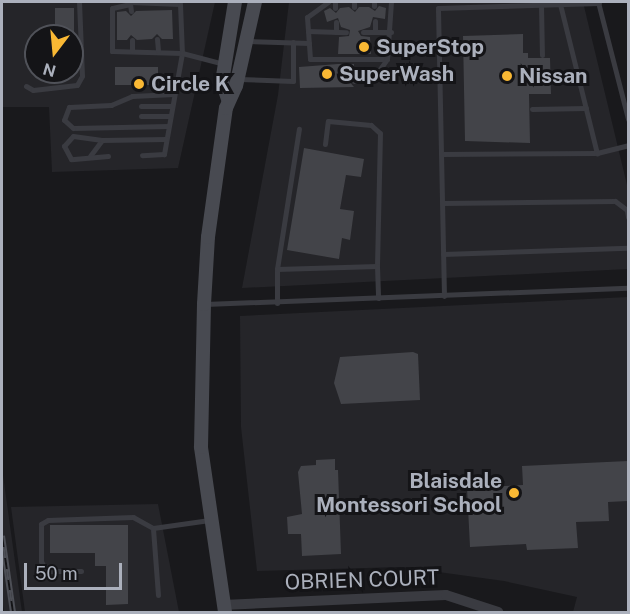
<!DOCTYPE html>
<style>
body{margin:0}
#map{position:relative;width:630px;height:614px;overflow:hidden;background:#19191c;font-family:"Public Sans",sans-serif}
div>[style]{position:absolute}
.built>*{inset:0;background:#252529}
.building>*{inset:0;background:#434449;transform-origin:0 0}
.service>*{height:5px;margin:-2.5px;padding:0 2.5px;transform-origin:2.5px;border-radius:2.5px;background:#3a3b41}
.minor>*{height:10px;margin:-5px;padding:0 5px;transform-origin:5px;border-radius:5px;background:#3a3b41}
.secondary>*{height:14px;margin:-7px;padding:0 7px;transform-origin:7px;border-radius:7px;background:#484a51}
.rail>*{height:6px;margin-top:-3px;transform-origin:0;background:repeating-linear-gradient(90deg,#141417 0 11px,#4d4f56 0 22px);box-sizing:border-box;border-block:2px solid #4d4f56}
.dots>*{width:16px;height:16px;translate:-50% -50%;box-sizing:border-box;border:3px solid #141417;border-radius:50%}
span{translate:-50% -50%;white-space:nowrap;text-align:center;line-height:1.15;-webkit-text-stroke:6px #141417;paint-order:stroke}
.poi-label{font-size:21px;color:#abb0bc;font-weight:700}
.left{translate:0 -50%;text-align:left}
.right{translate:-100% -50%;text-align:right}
.street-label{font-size:21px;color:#abb0bc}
.frame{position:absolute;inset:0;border:3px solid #abb0bc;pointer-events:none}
.north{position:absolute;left:24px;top:24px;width:60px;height:60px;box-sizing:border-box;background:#141417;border:2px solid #505259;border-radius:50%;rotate:196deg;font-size:16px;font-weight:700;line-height:24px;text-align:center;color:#abb0bc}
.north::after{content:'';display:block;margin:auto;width:21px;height:27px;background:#f9b834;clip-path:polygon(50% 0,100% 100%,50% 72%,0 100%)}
.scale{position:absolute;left:24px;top:563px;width:98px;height:27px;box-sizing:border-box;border:3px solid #abb0bc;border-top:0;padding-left:8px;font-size:18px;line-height:21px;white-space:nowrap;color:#abb0bc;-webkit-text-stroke:4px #141417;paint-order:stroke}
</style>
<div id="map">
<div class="built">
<i style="clip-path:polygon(evenodd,2px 2px,215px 2px,178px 168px,52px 172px,49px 107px,2px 107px,2px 2px,36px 36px,72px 36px,72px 72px,36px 72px,36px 36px)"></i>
<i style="clip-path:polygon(289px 2px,583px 2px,628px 189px,628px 269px,242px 288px,278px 95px)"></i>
<i style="clip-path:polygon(628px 297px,628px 612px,573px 612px,577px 597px,504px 581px,402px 567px,257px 571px,241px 427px,240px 316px)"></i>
<i style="clip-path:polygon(2px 468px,22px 612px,4px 612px,2px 599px)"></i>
<i style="clip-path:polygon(158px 504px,179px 612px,25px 612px,11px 507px)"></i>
</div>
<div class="building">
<i style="clip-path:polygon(379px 6px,386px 8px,385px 19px,373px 17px,370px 27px,358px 31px,361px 36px,370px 37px,371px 54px,338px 54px,339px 37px,349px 36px,350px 30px,341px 27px,338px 18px,327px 22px,324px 11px,330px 8px,336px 13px,340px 8px,349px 7px,355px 12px,359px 7px,369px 7px,375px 11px)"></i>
<i style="left:55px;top:8px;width:19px;height:28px"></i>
<i style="clip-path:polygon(172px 10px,173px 39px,162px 39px,157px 34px,152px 39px,137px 40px,131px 35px,127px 40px,117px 40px,117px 12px,126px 11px,131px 16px,136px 11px)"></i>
<i style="clip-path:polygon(523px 34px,523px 53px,528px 53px,528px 58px,550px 58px,551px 94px,529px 94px,530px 143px,465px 141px,463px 36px)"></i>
<i style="clip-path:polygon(338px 64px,354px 64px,354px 76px,349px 81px,354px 87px,300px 88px,299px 67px)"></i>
<i style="left:115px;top:67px;width:43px;height:18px"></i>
<i style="clip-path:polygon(304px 148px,364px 159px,361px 177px,346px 175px,340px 209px,354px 211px,350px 240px,342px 238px,339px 259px,287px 250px)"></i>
<i style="clip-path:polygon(413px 352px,418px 354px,420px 400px,341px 404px,334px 383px,340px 357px)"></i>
<i style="clip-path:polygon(335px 459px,335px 470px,338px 470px,341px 554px,302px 556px,301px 534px,288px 534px,287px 517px,302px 514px,298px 472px,301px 466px,316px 465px,316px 460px)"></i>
<i style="clip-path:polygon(628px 461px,628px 501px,608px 502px,609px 521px,576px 522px,578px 548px,527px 550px,526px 544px,470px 547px,467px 488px,523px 485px,522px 466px)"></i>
<i style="clip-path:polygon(50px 525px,128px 525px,128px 604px,106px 605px,106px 566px,95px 566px,95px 553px,50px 553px)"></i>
</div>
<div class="service">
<i style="left:130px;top:2px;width:50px;rotate:2.3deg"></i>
<i style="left:180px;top:4px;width:49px;rotate:87.7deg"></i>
<i style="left:182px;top:53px;width:103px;rotate:100.1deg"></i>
<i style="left:164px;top:154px;width:22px;rotate:177deg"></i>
<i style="left:328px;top:2px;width:26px;rotate:144deg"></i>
<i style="left:307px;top:17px;width:42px;rotate:85.9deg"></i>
<i style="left:310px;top:59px;width:77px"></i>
<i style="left:387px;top:59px;width:57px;rotate:-86deg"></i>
<i style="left:335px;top:2px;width:6px;rotate:90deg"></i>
<i style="left:374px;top:2px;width:4px;rotate:90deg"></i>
<i style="left:598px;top:2px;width:121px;rotate:75.6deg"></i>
<i style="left:560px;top:4px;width:154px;rotate:76.1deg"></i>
<i style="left:541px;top:5px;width:50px;rotate:88.9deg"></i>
<i style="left:354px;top:7px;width:5px;rotate:-90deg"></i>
<i style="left:131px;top:11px;width:7px;rotate:-98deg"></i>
<i style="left:130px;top:4px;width:18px;rotate:167deg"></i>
<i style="left:112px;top:8px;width:43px;rotate:90deg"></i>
<i style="left:112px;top:51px;width:70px;rotate:1.6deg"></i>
<i style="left:182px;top:53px;width:43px;rotate:14.7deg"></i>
<i style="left:375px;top:21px;width:11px;rotate:90deg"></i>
<i style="left:336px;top:22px;width:10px;rotate:90deg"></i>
<i style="left:308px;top:31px;width:38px;rotate:2deg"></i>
<i style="left:363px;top:32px;width:28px"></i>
<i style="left:157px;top:39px;width:12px;rotate:85deg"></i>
<i style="left:132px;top:40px;width:11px;rotate:90deg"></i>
<i style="left:247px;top:41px;width:62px;rotate:1.8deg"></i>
<i style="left:239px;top:79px;width:54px;rotate:2.1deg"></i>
<i style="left:293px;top:81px;width:39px;rotate:-90deg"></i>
<i style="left:354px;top:81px;width:19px;rotate:-6deg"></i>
<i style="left:373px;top:79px;width:24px;rotate:-55deg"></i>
<i style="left:26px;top:86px;width:8px;rotate:30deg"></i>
<i style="left:33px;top:90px;width:44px;rotate:-6.5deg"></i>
<i style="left:77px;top:85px;width:10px;rotate:-61deg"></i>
<i style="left:82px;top:76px;width:74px;rotate:-92.3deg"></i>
<i style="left:141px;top:106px;width:31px"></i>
<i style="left:532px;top:109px;width:54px;rotate:-1.1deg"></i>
<i style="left:141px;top:116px;width:29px"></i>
<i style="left:168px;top:126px;width:95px;rotate:178.8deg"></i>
<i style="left:73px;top:128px;width:12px;rotate:-138deg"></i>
<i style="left:64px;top:120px;width:14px;rotate:-69deg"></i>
<i style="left:69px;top:107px;width:42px;rotate:-2.7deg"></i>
<i style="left:111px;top:105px;width:23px;rotate:-23deg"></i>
<i style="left:132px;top:96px;width:42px;rotate:-2.7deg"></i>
<i style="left:325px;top:144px;width:23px;rotate:-83deg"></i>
<i style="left:328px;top:121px;width:43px;rotate:5.3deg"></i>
<i style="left:371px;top:125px;width:12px;rotate:42deg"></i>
<i style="left:380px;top:133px;width:133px;rotate:91.3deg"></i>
<i style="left:441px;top:154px;width:156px;rotate:-0.4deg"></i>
<i style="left:597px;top:153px;width:32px;rotate:-14deg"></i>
<i style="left:90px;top:156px;width:20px;rotate:-53deg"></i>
<i style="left:108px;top:156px;width:37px;rotate:175deg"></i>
<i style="left:71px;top:159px;width:15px;rotate:-118deg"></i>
<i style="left:64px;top:146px;width:13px;rotate:-48deg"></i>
<i style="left:73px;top:136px;width:29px;rotate:8deg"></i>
<i style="left:102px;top:140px;width:64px;rotate:-0.9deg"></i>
<i style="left:442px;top:203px;width:173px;rotate:-0.7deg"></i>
<i style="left:615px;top:201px;width:15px;rotate:37deg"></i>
<i style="left:627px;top:210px;width:7px;rotate:82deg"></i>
<i style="left:443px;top:254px;width:185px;rotate:-1.9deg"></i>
<i style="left:277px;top:269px;width:142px;rotate:-81.1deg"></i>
<i style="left:444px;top:296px;width:288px;rotate:-91.2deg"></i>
<i style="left:438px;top:8px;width:161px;rotate:-1.8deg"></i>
<i style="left:277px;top:303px;width:34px;rotate:-90deg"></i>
<i style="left:277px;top:269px;width:100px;rotate:-1.7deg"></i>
<i style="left:377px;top:266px;width:32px;rotate:88deg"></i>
<i style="left:205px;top:304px;width:423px;rotate:-2.2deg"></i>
<i style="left:81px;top:571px;width:35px;rotate:180deg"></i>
<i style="left:46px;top:571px;width:11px;rotate:-117deg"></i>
<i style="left:41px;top:561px;width:37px;rotate:-90deg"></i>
<i style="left:41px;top:524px;width:8px;rotate:-30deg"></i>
<i style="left:48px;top:520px;width:85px;rotate:-2deg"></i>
<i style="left:133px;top:517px;width:23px;rotate:29deg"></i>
<i style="left:158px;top:595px;width:67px;rotate:-94.3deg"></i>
<i style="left:153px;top:528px;width:57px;rotate:-8.1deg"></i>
</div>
<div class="minor">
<i style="left:223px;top:605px;width:223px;rotate:-2.6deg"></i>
<i style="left:446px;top:595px;width:55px;rotate:18.1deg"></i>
</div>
<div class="secondary">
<i style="left:228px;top:99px;width:18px;rotate:-109deg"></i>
<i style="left:222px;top:82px;width:81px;rotate:-80.8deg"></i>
<i style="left:225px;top:612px;width:167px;rotate:-98.3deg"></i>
<i style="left:201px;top:447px;width:143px;rotate:-88.8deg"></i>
<i style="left:204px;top:304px;width:67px;rotate:-86.6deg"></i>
<i style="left:208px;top:237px;width:130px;rotate:-82.1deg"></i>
<i style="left:226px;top:108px;width:24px;rotate:-66deg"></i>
<i style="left:236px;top:86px;width:86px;rotate:-77.3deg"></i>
</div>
<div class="rail">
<i style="left:2px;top:536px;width:77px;rotate:81.8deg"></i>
</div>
<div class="dots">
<i style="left:364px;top:47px;background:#f9b834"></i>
<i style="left:327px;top:74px;background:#f9b834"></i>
<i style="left:507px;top:76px;background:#f9b834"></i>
<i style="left:139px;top:84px;background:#f9b834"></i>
<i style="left:514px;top:493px;background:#f9b834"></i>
</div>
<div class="poi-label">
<span class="left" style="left:376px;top:47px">SuperStop</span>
<span class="left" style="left:339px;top:74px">SuperWash</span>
<span class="left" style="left:519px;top:76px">Nissan</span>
<span class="left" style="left:151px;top:84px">Circle K</span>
<span class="right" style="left:502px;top:493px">Blaisdale<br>Montessori School</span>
</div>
<div class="street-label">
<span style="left:362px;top:580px;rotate:-2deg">OBRIEN COURT</span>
</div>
<div class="frame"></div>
<div class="north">N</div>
<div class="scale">50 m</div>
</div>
